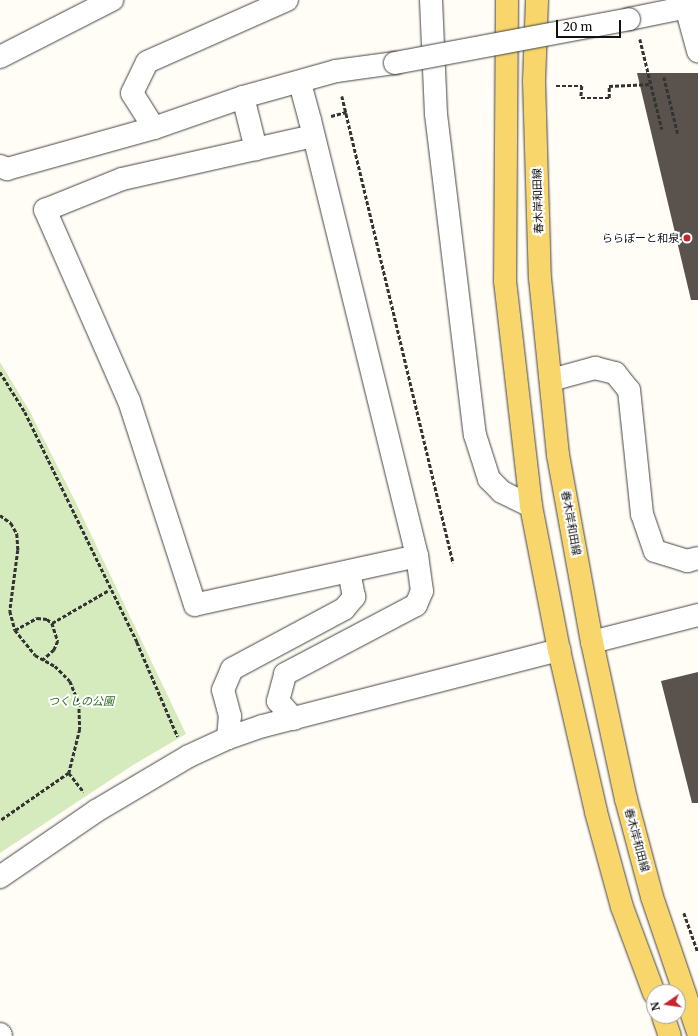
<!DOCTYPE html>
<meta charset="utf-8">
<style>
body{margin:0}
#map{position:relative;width:698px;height:1036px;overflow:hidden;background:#fffdf5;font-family:Merriweather,"Noto Sans JP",serif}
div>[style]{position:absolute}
.green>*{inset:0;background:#d5ebbd}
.building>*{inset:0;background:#5a524d}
.path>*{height:2.5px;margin-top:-1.25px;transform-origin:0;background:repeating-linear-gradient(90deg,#333 0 4px,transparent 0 6px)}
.roads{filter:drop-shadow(0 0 1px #444) drop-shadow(0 0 1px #444)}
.minor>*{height:22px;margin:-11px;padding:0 11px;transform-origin:11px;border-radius:11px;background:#fff}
.major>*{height:22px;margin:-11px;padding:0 11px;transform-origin:11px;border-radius:11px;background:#f9d66b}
.bridges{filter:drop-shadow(0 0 1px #444) drop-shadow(0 0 1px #444)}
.minor-bridge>*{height:22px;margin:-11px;padding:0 11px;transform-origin:11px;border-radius:11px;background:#fff}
.dots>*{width:11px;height:11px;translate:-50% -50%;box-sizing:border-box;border:2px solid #fff;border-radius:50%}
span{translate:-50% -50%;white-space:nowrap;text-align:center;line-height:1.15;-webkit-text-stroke:4px #fff;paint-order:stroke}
.street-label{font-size:11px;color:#111}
.poi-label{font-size:11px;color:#111}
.right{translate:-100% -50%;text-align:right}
.park-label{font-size:11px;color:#2f6b1f;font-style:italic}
.north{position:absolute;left:646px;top:984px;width:40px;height:40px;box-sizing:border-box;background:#fff;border:1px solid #a0a0a0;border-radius:50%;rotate:257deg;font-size:11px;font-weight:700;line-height:16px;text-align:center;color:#111}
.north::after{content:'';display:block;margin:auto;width:14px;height:18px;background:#c4262e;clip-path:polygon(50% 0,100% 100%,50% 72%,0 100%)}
.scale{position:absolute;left:556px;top:20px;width:65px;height:18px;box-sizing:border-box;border:2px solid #111;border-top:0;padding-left:5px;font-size:12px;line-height:14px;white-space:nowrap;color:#111;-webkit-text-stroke:3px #fff;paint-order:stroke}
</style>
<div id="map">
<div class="green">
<i style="clip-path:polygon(0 362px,29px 410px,75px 501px,186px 734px,133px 765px,0 853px)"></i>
</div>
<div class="building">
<i style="clip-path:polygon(637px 73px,698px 73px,698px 300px,691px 300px)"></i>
<i style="clip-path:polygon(698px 672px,698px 803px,692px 803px,661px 681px)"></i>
</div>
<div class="path">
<i style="left:640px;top:39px;width:93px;rotate:76.3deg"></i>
<i style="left:664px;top:77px;width:59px;rotate:76.2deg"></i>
<i style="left:556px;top:86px;width:26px"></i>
<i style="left:582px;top:86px;width:12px;rotate:95deg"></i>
<i style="left:581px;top:98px;width:28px"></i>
<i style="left:609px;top:98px;width:12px;rotate:-90deg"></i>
<i style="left:609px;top:86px;width:42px;rotate:-2.7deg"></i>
<i style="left:342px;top:96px;width:480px;rotate:76.6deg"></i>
<i style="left:331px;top:116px;width:16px;rotate:-15deg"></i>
<i style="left:0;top:372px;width:47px;rotate:58deg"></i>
<i style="left:25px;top:412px;width:256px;rotate:64deg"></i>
<i style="left:137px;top:642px;width:103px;rotate:66.7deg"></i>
<i style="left:0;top:515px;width:14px;rotate:36deg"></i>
<i style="left:11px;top:523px;width:13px;rotate:61deg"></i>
<i style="left:17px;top:534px;width:16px;rotate:86deg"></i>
<i style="left:18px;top:550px;width:62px;rotate:97.5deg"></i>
<i style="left:10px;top:611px;width:20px;rotate:75deg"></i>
<i style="left:15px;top:630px;width:32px;rotate:51deg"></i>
<i style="left:35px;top:655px;width:23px;rotate:29deg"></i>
<i style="left:55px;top:666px;width:21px;rotate:45deg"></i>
<i style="left:70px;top:681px;width:24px;rotate:68deg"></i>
<i style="left:79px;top:703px;width:26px;rotate:88deg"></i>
<i style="left:80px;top:729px;width:45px;rotate:104deg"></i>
<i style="left:69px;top:773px;width:84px;rotate:145.2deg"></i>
<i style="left:52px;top:623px;width:66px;rotate:-30.1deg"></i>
<i style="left:15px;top:630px;width:25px;rotate:-29deg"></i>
<i style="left:37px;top:618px;width:10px;rotate:6deg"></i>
<i style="left:47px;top:619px;width:6px;rotate:39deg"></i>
<i style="left:52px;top:623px;width:19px;rotate:72deg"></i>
<i style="left:58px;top:641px;width:10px;rotate:114deg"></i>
<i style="left:54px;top:650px;width:15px;rotate:138deg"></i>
<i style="left:69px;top:773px;width:24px;rotate:52deg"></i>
<i style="left:684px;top:913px;width:41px;rotate:70.3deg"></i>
</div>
<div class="roads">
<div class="minor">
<i style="left:431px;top:0;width:114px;rotate:87.5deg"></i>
<i style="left:436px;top:114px;width:323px;rotate:83.1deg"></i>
<i style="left:475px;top:435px;width:46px;rotate:72.3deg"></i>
<i style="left:489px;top:479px;width:18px;rotate:45deg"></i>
<i style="left:502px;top:492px;width:32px;rotate:26deg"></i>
<i style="left:686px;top:7px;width:46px;rotate:74.7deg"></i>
<i style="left:629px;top:19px;width:70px;rotate:-11.5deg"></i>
<i style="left:0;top:57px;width:126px;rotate:-27deg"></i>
<i style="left:300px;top:83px;width:38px;rotate:75deg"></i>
<i style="left:310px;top:120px;width:449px;rotate:76.2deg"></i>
<i style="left:417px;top:556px;width:227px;rotate:167.6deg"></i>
<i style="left:195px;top:605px;width:214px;rotate:-107.9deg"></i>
<i style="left:129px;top:401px;width:209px;rotate:-113.7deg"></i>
<i style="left:45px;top:210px;width:83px;rotate:-21.9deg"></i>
<i style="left:122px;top:179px;width:196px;rotate:-12.7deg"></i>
<i style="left:243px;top:97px;width:54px;rotate:76deg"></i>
<i style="left:154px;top:128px;width:41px;rotate:-122.2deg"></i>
<i style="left:132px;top:93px;width:34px;rotate:-64deg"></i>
<i style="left:147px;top:62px;width:153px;rotate:-23.9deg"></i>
<i style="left:0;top:166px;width:8px;rotate:23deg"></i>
<i style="left:7px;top:169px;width:153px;rotate:-15.6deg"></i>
<i style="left:154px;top:128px;width:94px;rotate:-19.2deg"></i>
<i style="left:243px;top:97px;width:97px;rotate:-15.6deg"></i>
<i style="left:336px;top:71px;width:60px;rotate:-7.7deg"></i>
<i style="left:551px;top:380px;width:46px;rotate:-15.3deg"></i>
<i style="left:595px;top:368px;width:21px;rotate:14deg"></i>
<i style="left:615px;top:373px;width:22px;rotate:51deg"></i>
<i style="left:629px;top:390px;width:125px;rotate:84deg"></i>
<i style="left:642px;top:514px;width:39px;rotate:71deg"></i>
<i style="left:655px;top:551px;width:34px;rotate:17deg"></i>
<i style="left:687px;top:561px;width:11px;rotate:-15deg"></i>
<i style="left:592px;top:642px;width:109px;rotate:-14.3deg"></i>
<i style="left:294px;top:719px;width:24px;rotate:-132deg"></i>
<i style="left:278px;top:701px;width:28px;rotate:-75deg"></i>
<i style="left:285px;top:674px;width:148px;rotate:-27.8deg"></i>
<i style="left:416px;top:605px;width:15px;rotate:-67deg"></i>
<i style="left:422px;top:591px;width:35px;rotate:-98deg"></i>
<i style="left:228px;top:738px;width:22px;rotate:-85deg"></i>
<i style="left:230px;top:716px;width:27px;rotate:-105deg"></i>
<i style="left:223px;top:690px;width:23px;rotate:-67deg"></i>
<i style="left:232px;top:669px;width:127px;rotate:-28.2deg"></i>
<i style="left:344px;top:609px;width:16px;rotate:-50deg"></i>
<i style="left:354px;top:597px;width:26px;rotate:-101deg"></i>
<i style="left:0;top:877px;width:116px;rotate:-34.5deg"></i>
<i style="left:96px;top:811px;width:108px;rotate:-30.6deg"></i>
<i style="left:189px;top:756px;width:43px;rotate:-24.8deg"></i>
<i style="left:228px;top:738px;width:37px;rotate:-19deg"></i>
<i style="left:263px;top:726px;width:306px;rotate:-14.4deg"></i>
<i style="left:0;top:1034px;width:2px;rotate:63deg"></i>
</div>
<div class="major">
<i style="left:507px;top:0;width:281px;rotate:90.4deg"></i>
<i style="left:505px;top:281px;width:226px;rotate:83.4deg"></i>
<i style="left:531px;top:506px;width:147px;rotate:79deg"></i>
<i style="left:559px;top:650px;width:166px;rotate:77.1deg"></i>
<i style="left:596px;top:812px;width:98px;rotate:74.7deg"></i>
<i style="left:622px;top:907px;width:92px;rotate:69.6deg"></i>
<i style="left:537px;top:0;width:81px;rotate:92.1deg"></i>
<i style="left:534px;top:81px;width:197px;rotate:88.3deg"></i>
<i style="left:540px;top:278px;width:178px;rotate:84.2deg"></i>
<i style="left:558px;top:455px;width:190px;rotate:79.7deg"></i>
<i style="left:592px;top:642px;width:161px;rotate:77.8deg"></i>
<i style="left:626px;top:799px;width:101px;rotate:75.1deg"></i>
<i style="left:652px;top:897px;width:143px;rotate:71.2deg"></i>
<i style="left:663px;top:1016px;width:21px;rotate:71deg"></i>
</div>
</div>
<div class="bridges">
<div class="minor-bridge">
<i style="left:395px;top:63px;width:238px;rotate:-10.6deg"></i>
</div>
</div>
<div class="dots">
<i style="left:687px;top:238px;background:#c4262e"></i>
</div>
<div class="street-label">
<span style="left:538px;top:201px;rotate:-92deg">春木岸和田線</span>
<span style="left:571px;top:523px;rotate:80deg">春木岸和田線</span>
<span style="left:637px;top:840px;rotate:75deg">春木岸和田線</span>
</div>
<div class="poi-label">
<span class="right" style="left:679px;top:238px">ららぽーと和泉</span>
</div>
<div class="park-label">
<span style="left:81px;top:701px">つくしの公園</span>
</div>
<div class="north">N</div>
<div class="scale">20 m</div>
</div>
